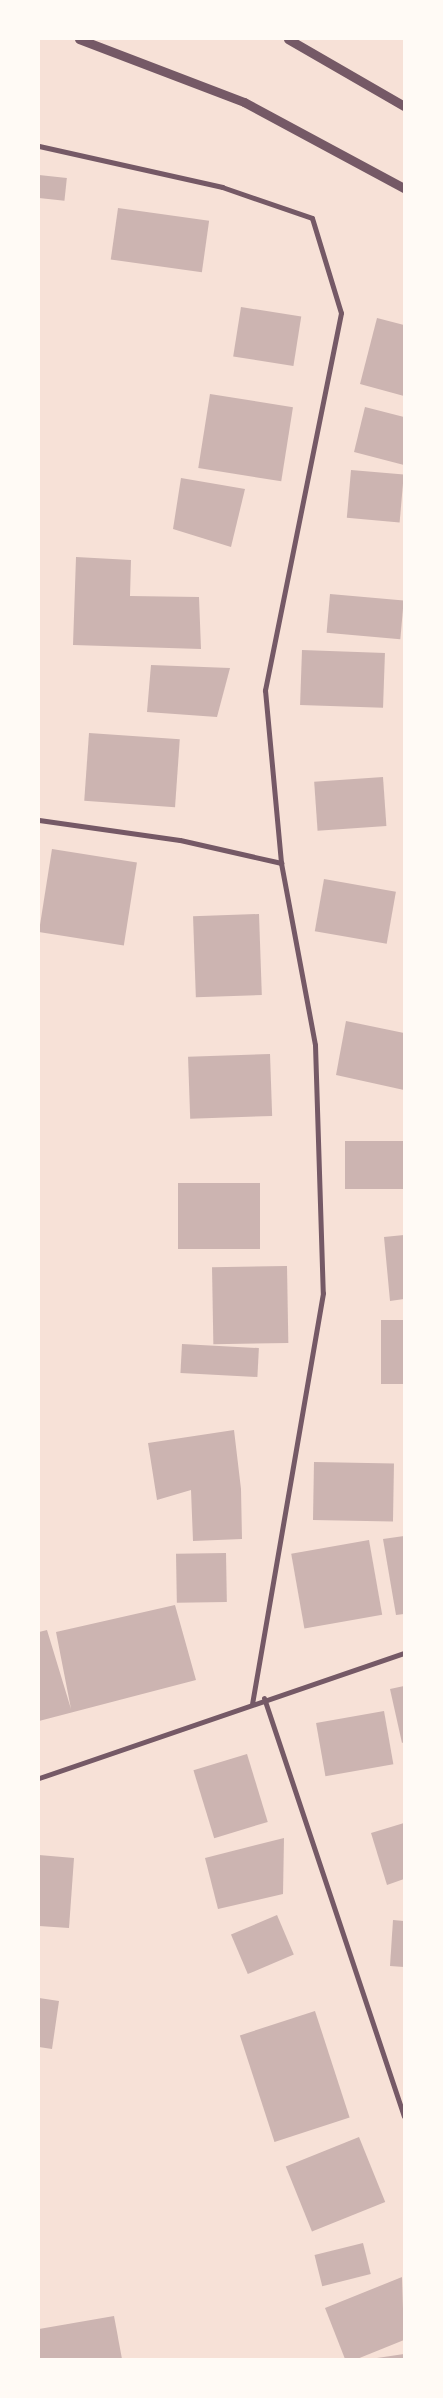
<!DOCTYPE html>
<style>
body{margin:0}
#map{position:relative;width:443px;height:2398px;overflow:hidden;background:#f7e1d7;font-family:"Exo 2",sans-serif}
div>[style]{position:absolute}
.building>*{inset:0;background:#ccb4b1;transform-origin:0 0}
.minor>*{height:5px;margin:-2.5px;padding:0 2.5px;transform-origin:2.5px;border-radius:2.5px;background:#755966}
.tertiary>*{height:9px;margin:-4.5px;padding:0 4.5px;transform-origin:4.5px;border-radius:4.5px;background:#755966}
span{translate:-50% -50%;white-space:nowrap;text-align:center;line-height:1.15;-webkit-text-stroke:4px #fffaf5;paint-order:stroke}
.frame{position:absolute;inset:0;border:40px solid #fffaf5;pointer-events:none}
</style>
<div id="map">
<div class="building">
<i style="left:39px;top:175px;width:28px;height:23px;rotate:6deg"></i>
<i style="left:118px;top:208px;width:92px;height:52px;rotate:8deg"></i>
<i style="left:241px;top:307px;width:61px;height:50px;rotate:9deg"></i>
<i style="clip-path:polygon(377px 318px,404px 325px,404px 396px,360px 384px)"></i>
<i style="left:210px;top:394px;width:84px;height:75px;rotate:9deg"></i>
<i style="clip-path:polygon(365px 407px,404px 417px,404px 465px,354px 452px)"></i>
<i style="left:351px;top:470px;width:53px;height:48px;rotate:5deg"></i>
<i style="clip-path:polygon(181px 478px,245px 489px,231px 547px,173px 529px)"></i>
<i style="clip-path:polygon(76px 557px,131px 560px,130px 596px,199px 597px,201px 649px,73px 645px)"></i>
<i style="left:330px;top:594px;width:74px;height:39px;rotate:5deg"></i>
<i style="left:302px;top:650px;width:83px;height:55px;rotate:2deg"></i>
<i style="clip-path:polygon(151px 665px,230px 668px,217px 717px,147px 712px)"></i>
<i style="left:89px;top:733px;width:91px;height:68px;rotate:4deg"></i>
<i style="left:383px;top:777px;width:49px;height:69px;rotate:86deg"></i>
<i style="left:52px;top:849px;width:86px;height:84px;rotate:9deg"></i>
<i style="left:324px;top:879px;width:73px;height:53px;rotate:10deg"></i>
<i style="left:259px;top:914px;width:81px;height:66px;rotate:88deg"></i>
<i style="clip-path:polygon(346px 1021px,404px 1033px,404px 1090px,336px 1075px)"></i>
<i style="left:270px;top:1054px;width:62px;height:82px;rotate:88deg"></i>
<i style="left:345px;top:1141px;width:59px;height:48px"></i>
<i style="left:178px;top:1183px;width:82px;height:66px"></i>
<i style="clip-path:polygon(404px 1235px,404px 1299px,390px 1301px,384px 1237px)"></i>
<i style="left:287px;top:1266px;width:77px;height:75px;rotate:89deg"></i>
<i style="left:404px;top:1320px;width:64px;height:23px;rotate:90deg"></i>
<i style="left:182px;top:1344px;width:77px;height:29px;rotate:3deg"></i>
<i style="clip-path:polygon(234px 1430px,241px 1489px,242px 1539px,193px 1541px,191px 1490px,157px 1500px,148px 1443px)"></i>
<i style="left:314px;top:1462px;width:80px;height:58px;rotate:1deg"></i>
<i style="clip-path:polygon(404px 1536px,404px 1614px,396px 1615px,383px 1539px)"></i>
<i style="left:369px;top:1540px;width:76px;height:79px;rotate:80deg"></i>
<i style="left:226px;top:1553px;width:49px;height:50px;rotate:89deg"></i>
<i style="clip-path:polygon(175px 1605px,196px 1680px,39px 1721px,39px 1632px,47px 1630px,71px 1709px,56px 1632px)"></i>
<i style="clip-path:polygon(404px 1686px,404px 1742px,402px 1743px,390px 1689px)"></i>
<i style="left:384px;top:1711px;width:54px;height:69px;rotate:80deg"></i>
<i style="left:247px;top:1754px;width:71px;height:56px;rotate:73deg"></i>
<i style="clip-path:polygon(404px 1823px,404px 1879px,387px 1885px,371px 1833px)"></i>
<i style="clip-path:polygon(284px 1838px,283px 1894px,218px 1909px,205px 1858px)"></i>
<i style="clip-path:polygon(39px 1855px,74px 1858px,69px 1928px,39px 1926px)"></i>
<i style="left:277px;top:1915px;width:43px;height:50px;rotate:67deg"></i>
<i style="clip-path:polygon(393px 1920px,404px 1921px,404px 1967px,390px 1966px)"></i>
<i style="clip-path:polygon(39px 1998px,59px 2001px,52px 2049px,39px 2047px)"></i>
<i style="left:315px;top:2011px;width:112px;height:79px;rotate:72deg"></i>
<i style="left:359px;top:2137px;width:70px;height:79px;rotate:68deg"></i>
<i style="left:363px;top:2243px;width:32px;height:50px;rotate:76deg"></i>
<i style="clip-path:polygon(402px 2277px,404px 2340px,357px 2359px,345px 2359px,325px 2308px)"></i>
<i style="clip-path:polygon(114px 2316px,122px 2359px,39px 2359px,39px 2329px)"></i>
<i style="clip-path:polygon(404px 2354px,404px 2359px,377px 2359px,377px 2358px)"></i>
</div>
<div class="minor">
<i style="left:39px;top:146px;width:188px;rotate:12.6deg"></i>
<i style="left:222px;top:187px;width:95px;rotate:19deg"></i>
<i style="left:312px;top:218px;width:99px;rotate:73deg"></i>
<i style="left:341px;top:313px;width:385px;rotate:101.4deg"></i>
<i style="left:265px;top:690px;width:174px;rotate:84.7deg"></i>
<i style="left:281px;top:863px;width:185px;rotate:79.4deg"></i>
<i style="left:315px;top:1045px;width:248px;rotate:88.2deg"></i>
<i style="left:323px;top:1293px;width:416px;rotate:99.8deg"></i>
<i style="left:39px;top:820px;width:142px;rotate:8.1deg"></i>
<i style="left:180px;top:840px;width:104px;rotate:12.8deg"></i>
<i style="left:264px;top:1698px;width:441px;rotate:71.5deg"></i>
<i style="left:39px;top:1778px;width:386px;rotate:-18.9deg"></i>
</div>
<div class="tertiary">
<i style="left:79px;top:39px;width:177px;rotate:20.9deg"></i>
<i style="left:244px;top:102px;width:182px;rotate:28.3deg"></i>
<i style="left:288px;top:39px;width:134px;rotate:30deg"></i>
</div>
<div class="frame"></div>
</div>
